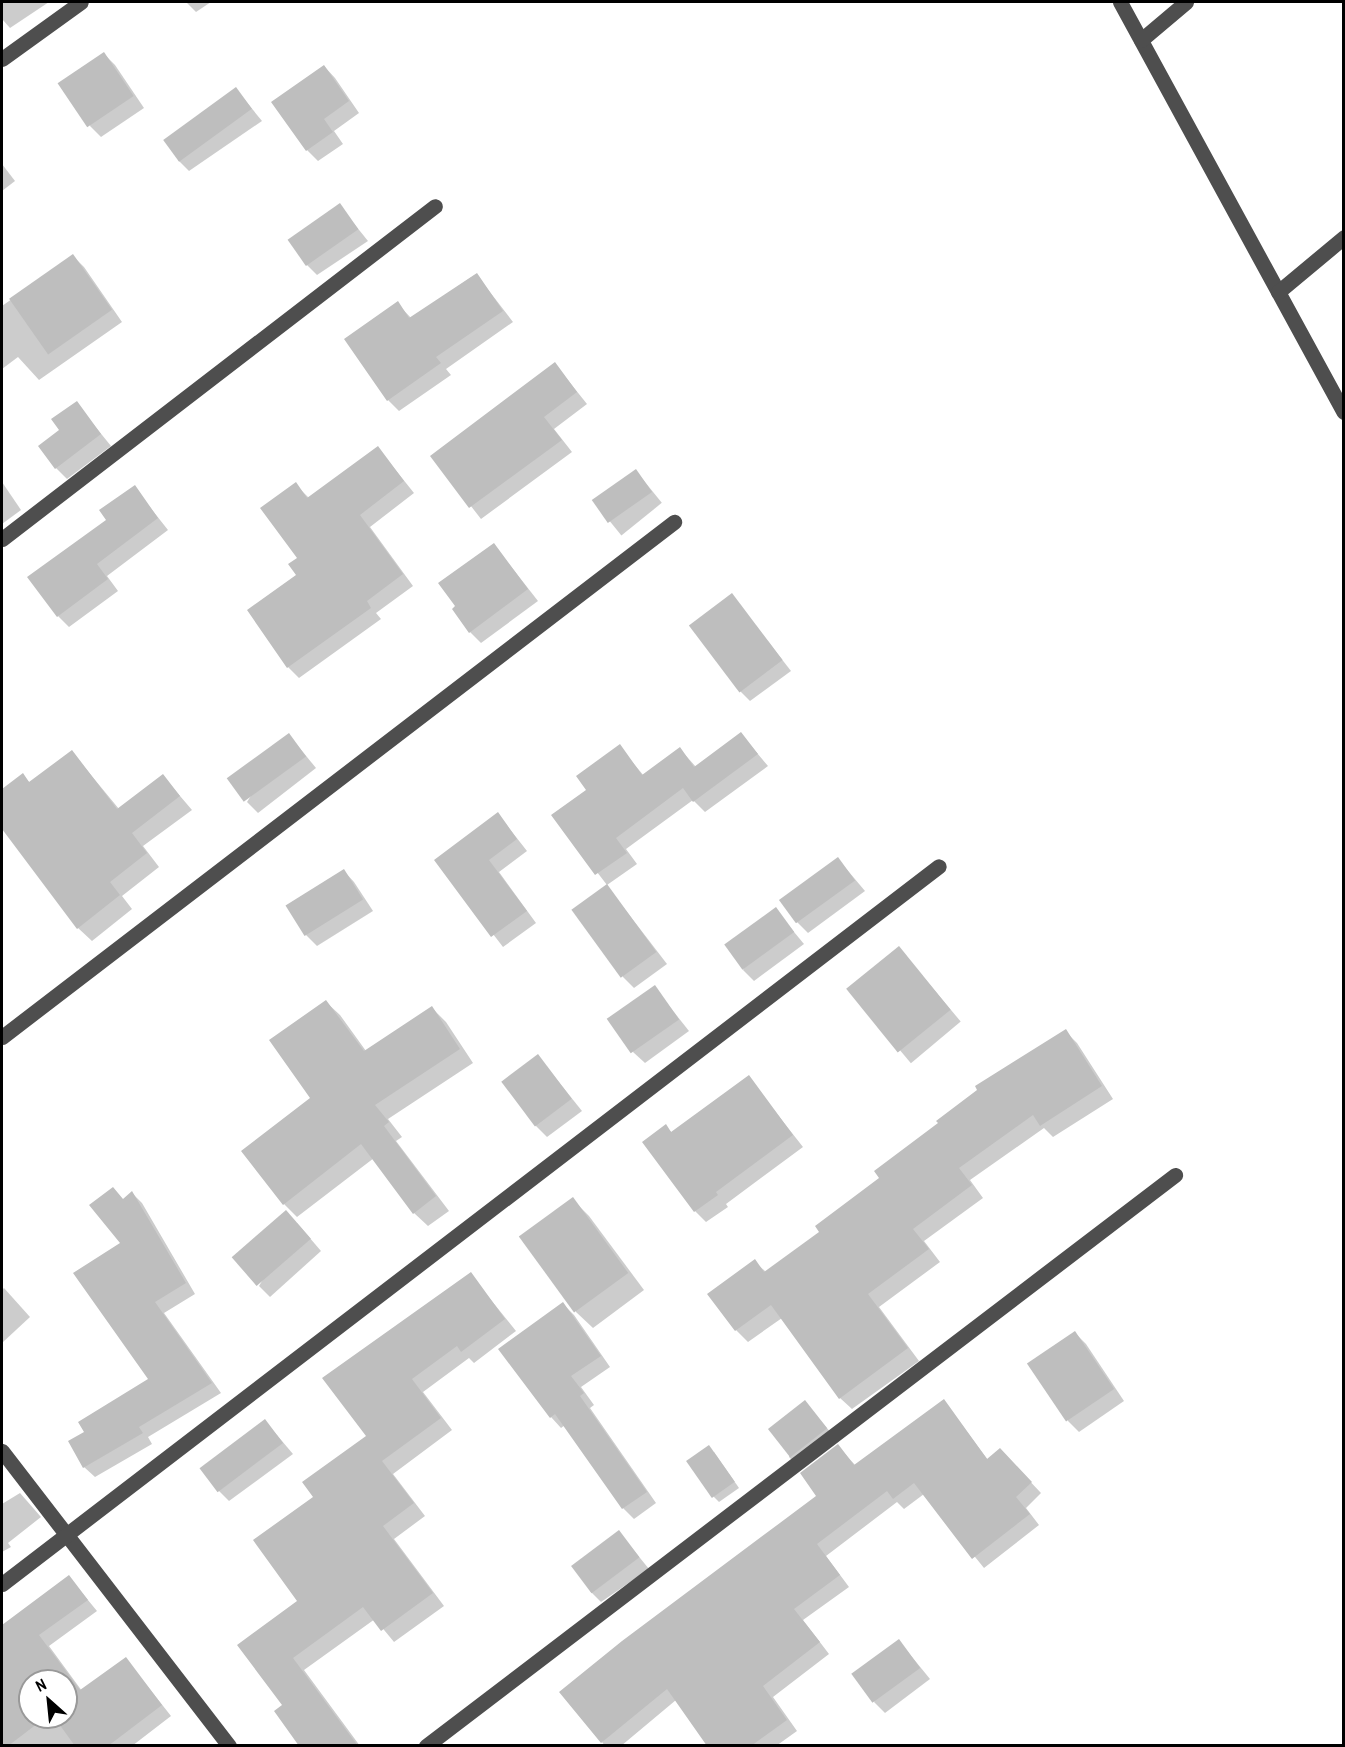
<!DOCTYPE html>
<style>
body{margin:0}
#map{position:relative;width:1345px;height:1747px;overflow:hidden;background:#fff;font-family:"Archivo Narrow",sans-serif}
div>[style]{position:absolute}
.shadow>*{inset:0;background:#0003;transform-origin:0 0}
.building>*{inset:0;background:#bebebe;transform-origin:0 0}
.minor>*{height:15px;margin:-7.5px;padding:0 7.5px;transform-origin:7.5px;border-radius:7.5px;background:#4e4e4e}
span{translate:-50% -50%;white-space:nowrap;text-align:center;line-height:1.15;-webkit-text-stroke:5px #fff;paint-order:stroke}
.frame{position:absolute;inset:0;border:3px solid #000;pointer-events:none}
.north{position:absolute;left:18px;top:1669px;width:60px;height:60px;box-sizing:border-box;background:#fff;border:2px solid #999;border-radius:50%;rotate:333deg;font-size:16px;font-weight:700;line-height:24px;text-align:center;color:#000}
.north::after{content:'';display:block;margin:auto;width:21px;height:27px;background:#000;clip-path:polygon(50% 0,100% 100%,50% 72%,0 100%)}
</style>
<div id="map">
<div class="shadow">
<i style="clip-path:polygon(2px 2px,49px 2px,10px 28px,2px 19px)"></i>
<i style="clip-path:polygon(186px 2px,211px 2px,196px 12px)"></i>
<i style="clip-path:polygon(104px 54px,115px 65px,144px 108px,101px 137px,90px 126px)"></i>
<i style="clip-path:polygon(324px 66px,335px 78px,359px 113px,334px 131px,343px 144px,318px 161px,307px 150px)"></i>
<i style="clip-path:polygon(236px 89px,262px 121px,189px 171px,178px 160px)"></i>
<i style="clip-path:polygon(2px 164px,15px 181px,2px 191px)"></i>
<i style="clip-path:polygon(339px 205px,368px 241px,317px 275px,306px 264px)"></i>
<i style="clip-path:polygon(73px 256px,84px 267px,122px 322px,39px 380px,18px 357px,2px 369px,2px 306px)"></i>
<i style="clip-path:polygon(476px 274px,513px 322px,446px 369px,451px 375px,399px 411px,388px 400px,397px 303px,411px 318px)"></i>
<i style="clip-path:polygon(555px 364px,587px 404px,554px 429px,572px 452px,481px 519px,432px 456px)"></i>
<i style="clip-path:polygon(76px 403px,111px 446px,67px 479px,56px 468px,62px 430px)"></i>
<i style="clip-path:polygon(378px 448px,414px 493px,370px 527px,413px 586px,376px 613px,381px 619px,299px 678px,288px 667px,298px 576px,295px 484px,309px 498px)"></i>
<i style="left:636px;top:471px;width:41px;height:52px;rotate:51deg"></i>
<i style="clip-path:polygon(2px 482px,21px 510px,2px 524px)"></i>
<i style="clip-path:polygon(134px 487px,168px 530px,107px 576px,118px 591px,69px 627px,58px 616px,108px 520px)"></i>
<i style="clip-path:polygon(494px 545px,538px 601px,481px 643px,470px 632px)"></i>
<i style="clip-path:polygon(732px 595px,791px 671px,750px 701px,739px 690px)"></i>
<i style="clip-path:polygon(741px 734px,768px 766px,705px 812px,693px 800px,626px 849px,637px 864px,607px 885px,553px 815px,588px 790px,619px 746px,644px 776px,680px 749px,696px 767px)"></i>
<i style="clip-path:polygon(289px 735px,316px 768px,258px 813px,247px 802px)"></i>
<i style="clip-path:polygon(72px 752px,119px 809px,163px 776px,192px 810px,143px 846px,159px 867px,122px 896px,132px 909px,92px 941px,78px 928px,2px 827px,2px 791px,23px 775px,30px 783px)"></i>
<i style="clip-path:polygon(498px 814px,527px 851px,499px 872px,536px 923px,503px 947px,436px 860px)"></i>
<i style="clip-path:polygon(838px 859px,865px 891px,808px 933px,797px 922px)"></i>
<i style="clip-path:polygon(343px 870px,354px 882px,373px 911px,317px 946px,306px 935px)"></i>
<i style="clip-path:polygon(607px 886px,667px 964px,634px 988px,623px 977px)"></i>
<i style="clip-path:polygon(775px 909px,804px 944px,754px 981px,743px 970px)"></i>
<i style="left:899px;top:948px;width:96px;height:65px;rotate:50deg"></i>
<i style="clip-path:polygon(654px 987px,689px 1031px,645px 1063px,633px 1052px)"></i>
<i style="clip-path:polygon(326px 1002px,340px 1015px,366px 1051px,432px 1008px,446px 1022px,473px 1063px,388px 1119px,402px 1137px,396px 1141px,449px 1211px,428px 1226px,414px 1213px,374px 1158px,297px 1217px,284px 1204px,312px 1098px)"></i>
<i style="clip-path:polygon(1065px 1031px,1077px 1043px,1113px 1099px,1053px 1137px,1044px 1128px,970px 1180px,983px 1198px,924px 1241px,940px 1262px,879px 1307px,919px 1361px,852px 1409px,840px 1398px,782px 1318px,748px 1342px,736px 1330px,709px 1294px,754px 1261px,766px 1272px,821px 1232px,881px 1178px)"></i>
<i style="clip-path:polygon(538px 1056px,582px 1111px,547px 1137px,536px 1126px)"></i>
<i style="clip-path:polygon(748px 1077px,803px 1147px,726px 1204px,728px 1207px,706px 1222px,695px 1211px,666px 1126px,672px 1133px)"></i>
<i style="clip-path:polygon(132px 1193px,142px 1203px,195px 1294px,164px 1313px,221px 1393px,148px 1437px,152px 1444px,95px 1477px,84px 1467px,86px 1432px,151px 1380px,122px 1243px,124px 1200px)"></i>
<i style="clip-path:polygon(572px 1199px,589px 1216px,644px 1290px,593px 1328px,576px 1312px)"></i>
<i style="clip-path:polygon(297px 1223px,321px 1251px,270px 1297px,259px 1286px)"></i>
<i style="clip-path:polygon(470px 1274px,516px 1331px,474px 1363px,469px 1358px,423px 1392px,452px 1430px,393px 1474px,425px 1516px,394px 1539px,444px 1606px,394px 1642px,375px 1619px,304px 1670px,360px 1746px,303px 1746px,284px 1705px,315px 1497px,368px 1436px)"></i>
<i style="clip-path:polygon(4px 1288px,30px 1317px,2px 1343px,2px 1290px)"></i>
<i style="clip-path:polygon(563px 1304px,574px 1315px,610px 1367px,581px 1387px,594px 1405px,590px 1408px,656px 1503px,634px 1519px,623px 1508px,565px 1425px,561px 1428px,551px 1417px)"></i>
<i style="clip-path:polygon(1075px 1333px,1086px 1344px,1124px 1401px,1079px 1432px,1068px 1421px)"></i>
<i style="clip-path:polygon(944px 1401px,988px 1460px,1010px 1460px,1041px 1493px,1026px 1508px,1039px 1525px,984px 1568px,924px 1494px,904px 1509px,897px 1502px,826px 1556px,849px 1587px,803px 1620px,829px 1654px,773px 1697px,797px 1731px,776px 1746px,709px 1746px,676px 1700px,621px 1746px,605px 1746px,602px 1742px,818px 1496px,838px 1446px,855px 1465px)"></i>
<i style="clip-path:polygon(805px 1402px,837px 1440px,800px 1468px,789px 1457px)"></i>
<i style="clip-path:polygon(265px 1421px,293px 1454px,229px 1501px,218px 1490px)"></i>
<i style="clip-path:polygon(714px 1452px,739px 1488px,719px 1502px,714px 1497px)"></i>
<i style="clip-path:polygon(20px 1493px,41px 1517px,8px 1543px,11px 1547px,2px 1552px,2px 1504px)"></i>
<i style="clip-path:polygon(619px 1532px,649px 1569px,601px 1602px,590px 1591px)"></i>
<i style="clip-path:polygon(evenodd,69px 1577px,97px 1611px,49px 1646px,82px 1691px,126px 1659px,171px 1716px,132px 1746px,2px 1746px,2px 1627px,69px 1577px,30px 1681px,66px 1681px,66px 1717px,30px 1717px,30px 1681px)"></i>
<i style="clip-path:polygon(899px 1641px,930px 1679px,885px 1713px,874px 1702px)"></i>
</div>
<div class="building">
<i style="left:104px;top:52px;width:53px;height:56px;rotate:56deg"></i>
<i style="clip-path:polygon(324px 65px,349px 101px,324px 119px,333px 132px,306px 151px,271px 102px)"></i>
<i style="left:236px;top:87px;width:27px;height:90px;rotate:54deg"></i>
<i style="left:340px;top:203px;width:32px;height:64px;rotate:55deg"></i>
<i style="left:73px;top:254px;width:68px;height:78px;rotate:55deg"></i>
<i style="clip-path:polygon(477px 273px,503px 311px,436px 357px,441px 363px,387px 401px,344px 339px,398px 301px,409px 318px)"></i>
<i style="clip-path:polygon(555px 362px,577px 392px,544px 417px,562px 440px,469px 508px,430px 456px)"></i>
<i style="clip-path:polygon(77px 401px,101px 434px,55px 469px,38px 446px,59px 430px,51px 419px)"></i>
<i style="clip-path:polygon(378px 446px,404px 481px,360px 515px,403px 574px,367px 601px,371px 608px,287px 668px,247px 610px,296px 575px,288px 564px,297px 558px,260px 508px,296px 482px,307px 498px)"></i>
<i style="left:636px;top:469px;width:28px;height:54px;rotate:55deg"></i>
<i style="clip-path:polygon(135px 485px,158px 518px,97px 564px,108px 579px,57px 617px,27px 577px,106px 520px,99px 510px)"></i>
<i style="clip-path:polygon(494px 543px,528px 589px,469px 633px,452px 609px,455px 606px,438px 583px)"></i>
<i style="left:732px;top:593px;width:84px;height:54px;rotate:53deg"></i>
<i style="clip-path:polygon(741px 732px,758px 754px,693px 802px,683px 788px,616px 838px,627px 853px,595px 875px,551px 815px,586px 790px,576px 776px,620px 744px,642px 775px,680px 747px,694px 767px)"></i>
<i style="left:289px;top:733px;width:29px;height:77px;rotate:54deg"></i>
<i style="clip-path:polygon(72px 750px,117px 809px,163px 774px,180px 796px,132px 833px,147px 853px,110px 882px,120px 895px,77px 929px,2px 829px,2px 789px,23px 773px,29px 782px)"></i>
<i style="clip-path:polygon(498px 812px,517px 839px,489px 860px,527px 911px,491px 937px,434px 860px)"></i>
<i style="left:838px;top:857px;width:29px;height:73px;rotate:54deg"></i>
<i style="left:344px;top:869px;width:36px;height:69px;rotate:58deg"></i>
<i style="left:607px;top:884px;width:84px;height:44px;rotate:54deg"></i>
<i style="left:776px;top:907px;width:31px;height:64px;rotate:54deg"></i>
<i style="left:899px;top:946px;width:82px;height:68px;rotate:51deg"></i>
<i style="left:655px;top:985px;width:42px;height:59px;rotate:55deg"></i>
<i style="clip-path:polygon(326px 1000px,364px 1051px,432px 1006px,460px 1049px,375px 1105px,389px 1122px,384px 1126px,436px 1196px,413px 1214px,361px 1144px,283px 1205px,241px 1151px,310px 1098px,269px 1040px)"></i>
<i style="clip-path:polygon(1066px 1029px,1102px 1086px,1040px 1126px,1033px 1115px,959px 1168px,972px 1185px,913px 1229px,929px 1249px,868px 1294px,908px 1348px,839px 1399px,771px 1305px,735px 1331px,707px 1294px,755px 1259px,764px 1272px,819px 1232px,815px 1226px,879px 1178px,874px 1171px,938px 1123px,936px 1121px,977px 1090px,975px 1086px)"></i>
<i style="left:538px;top:1054px;width:56px;height:46px;rotate:53deg"></i>
<i style="clip-path:polygon(749px 1075px,793px 1135px,716px 1192px,718px 1195px,694px 1212px,642px 1142px,666px 1124px,671px 1132px)"></i>
<i style="clip-path:polygon(113px 1187px,123px 1199px,132px 1191px,186px 1283px,155px 1302px,212px 1383px,139px 1427px,143px 1433px,83px 1468px,68px 1441px,84px 1432px,78px 1422px,148px 1379px,73px 1273px,120px 1243px,89px 1205px)"></i>
<i style="left:573px;top:1197px;width:94px;height:67px;rotate:54deg"></i>
<i style="left:286px;top:1210px;width:38px;height:72px;rotate:49deg"></i>
<i style="clip-path:polygon(471px 1272px,505px 1319px,461px 1352px,457px 1346px,412px 1379px,441px 1418px,382px 1461px,414px 1503px,383px 1526px,433px 1593px,381px 1631px,363px 1607px,293px 1658px,358px 1746px,299px 1746px,274px 1711px,282px 1705px,237px 1645px,297px 1601px,253px 1540px,313px 1497px,302px 1482px,366px 1436px,322px 1378px)"></i>
<i style="clip-path:polygon(563px 1302px,601px 1356px,571px 1376px,584px 1393px,580px 1396px,647px 1492px,622px 1509px,555px 1414px,550px 1418px,498px 1349px)"></i>
<i style="left:1075px;top:1331px;width:70px;height:58px;rotate:56deg"></i>
<i style="clip-path:polygon(944px 1399px,987px 1459px,1000px 1448px,1032px 1482px,1016px 1497px,1030px 1514px,972px 1559px,914px 1483px,893px 1499px,887px 1491px,817px 1544px,840px 1575px,794px 1609px,820px 1642px,763px 1686px,787px 1720px,751px 1746px,707px 1746px,667px 1689px,601px 1743px,559px 1692px,622px 1641px,816px 1496px,800px 1473px,838px 1444px,854px 1465px)"></i>
<i style="left:805px;top:1400px;width:36px;height:47px;rotate:52deg"></i>
<i style="left:265px;top:1419px;width:30px;height:82px;rotate:53deg"></i>
<i style="left:709px;top:1445px;width:45px;height:28px;rotate:55deg"></i>
<i style="left:619px;top:1530px;width:34px;height:60px;rotate:53deg"></i>
<i style="clip-path:polygon(69px 1575px,88px 1600px,39px 1635px,80px 1690px,126px 1657px,162px 1705px,108px 1746px,75px 1746px,54px 1717px,66px 1717px,66px 1681px,30px 1681px,30px 1717px,46px 1717px,8px 1746px,2px 1746px,2px 1625px)"></i>
<i style="left:899px;top:1639px;width:36px;height:59px;rotate:54deg"></i>
</div>
<div class="minor">
<i style="left:1120px;top:2px;width:467px;rotate:61.4deg"></i>
<i style="left:1141px;top:40px;width:59px;rotate:-40.2deg"></i>
<i style="left:2px;top:59px;width:97px;rotate:-35.8deg"></i>
<i style="left:1278px;top:292px;width:86px;rotate:-39.8deg"></i>
<i style="left:2px;top:539px;width:546px;rotate:-37.56deg"></i>
<i style="left:2px;top:1037px;width:847px;rotate:-37.47deg"></i>
<i style="left:2px;top:1451px;width:372px;rotate:52.4deg"></i>
<i style="left:2px;top:1584px;width:1180px;rotate:-37.46deg"></i>
<i style="left:426px;top:1746px;width:942px;rotate:-37.32deg"></i>
</div>
<div class="frame"></div>
<div class="north">N</div>
</div>
